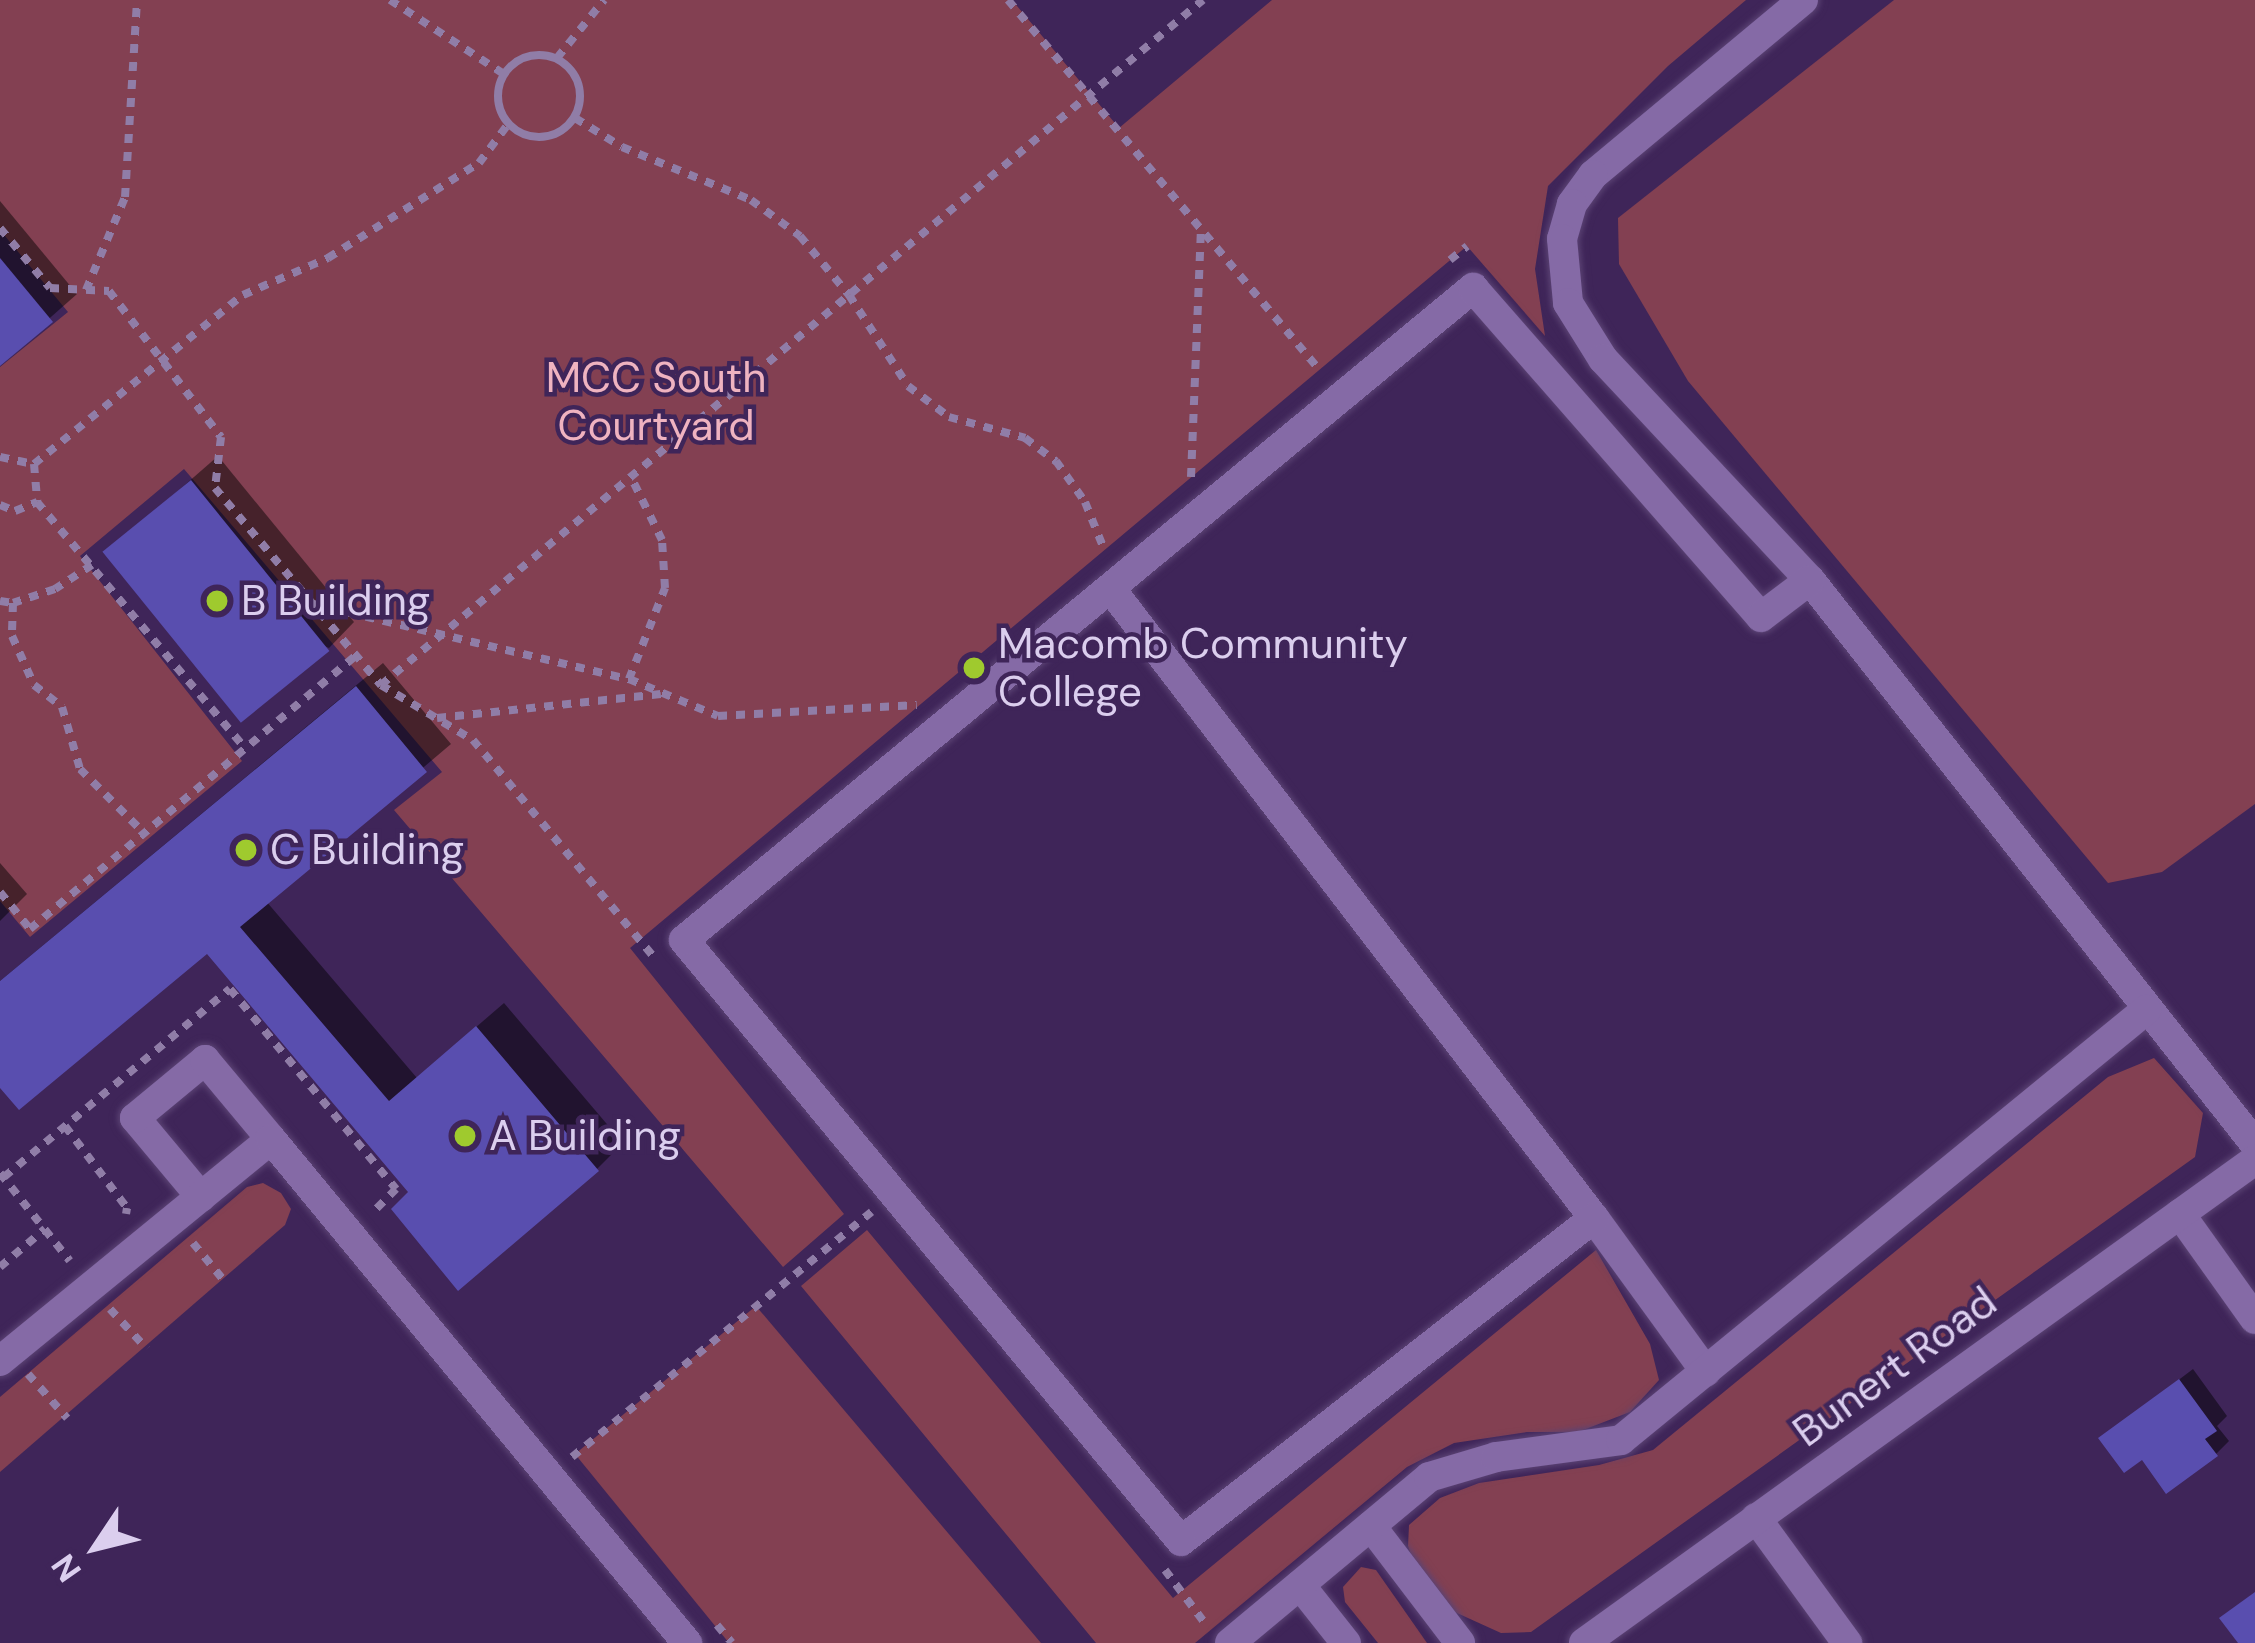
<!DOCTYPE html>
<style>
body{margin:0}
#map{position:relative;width:2255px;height:1643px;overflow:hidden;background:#3f2559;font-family:"DM Sans",sans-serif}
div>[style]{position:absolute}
.green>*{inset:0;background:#834052}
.shadow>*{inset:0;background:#0007}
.building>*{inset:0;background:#594eaf;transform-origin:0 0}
.path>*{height:8px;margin-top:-4px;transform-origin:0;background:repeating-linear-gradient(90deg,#907da7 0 9px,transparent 0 18px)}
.path>.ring{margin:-4px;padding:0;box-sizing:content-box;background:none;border:8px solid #907da7;border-radius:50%}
.roads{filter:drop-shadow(0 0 3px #5b4374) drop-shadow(0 0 3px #5b4374)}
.minor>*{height:30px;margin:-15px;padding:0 15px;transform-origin:15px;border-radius:15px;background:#856aa6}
.dots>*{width:33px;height:33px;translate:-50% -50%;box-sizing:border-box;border:6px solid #3f2559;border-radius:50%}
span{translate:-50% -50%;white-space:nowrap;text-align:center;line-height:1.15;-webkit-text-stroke:9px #3f2559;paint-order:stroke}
.park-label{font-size:42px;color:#efb3c0}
.poi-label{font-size:42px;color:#dbceee}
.left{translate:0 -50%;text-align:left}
.street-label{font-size:42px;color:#dbceee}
.north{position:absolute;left:36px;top:1487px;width:120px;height:120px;-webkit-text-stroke:9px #3f2559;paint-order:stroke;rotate:235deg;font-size:33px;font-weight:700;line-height:48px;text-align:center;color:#dbceee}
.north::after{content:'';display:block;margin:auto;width:42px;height:54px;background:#dbceee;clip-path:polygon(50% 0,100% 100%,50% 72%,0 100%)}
</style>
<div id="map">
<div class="green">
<i style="clip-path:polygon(0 0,1012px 0,1119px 128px,1272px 0,1746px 0,1668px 66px,1548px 186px,1535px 269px,1545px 336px,1467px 246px,630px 948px,844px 1214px,783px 1267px,394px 810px,442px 772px,184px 469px,80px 556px,242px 761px,30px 937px,0 901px,0 367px,68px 312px,0 230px)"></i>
<i style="clip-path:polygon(1894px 0,2255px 0,2255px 804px,2162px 872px,2108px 883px,1688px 381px,1619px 264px,1618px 218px)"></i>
<i style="clip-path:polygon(2154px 1058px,2203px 1113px,2195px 1157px,1531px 1632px,1501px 1633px,1426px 1599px,1408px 1546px,1409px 1525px,1440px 1498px,1479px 1483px,1599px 1465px,1653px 1450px,2108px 1077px)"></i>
<i style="clip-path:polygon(263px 1183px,281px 1193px,291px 1209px,285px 1225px,0 1472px,0 1397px,247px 1187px)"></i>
<i style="clip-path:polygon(867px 1230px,1173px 1598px,1596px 1250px,1650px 1344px,1659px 1380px,1630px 1412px,1578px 1432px,1527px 1432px,1454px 1443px,1407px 1467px,1195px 1643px,1096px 1643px,801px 1286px)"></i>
<i style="clip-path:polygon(756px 1306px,1041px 1643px,729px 1643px,575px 1454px)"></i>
<i style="clip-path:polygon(1361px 1567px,1376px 1570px,1427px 1643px,1378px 1643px,1345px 1602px,1343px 1587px)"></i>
</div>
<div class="shadow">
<i style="clip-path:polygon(0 201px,77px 294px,0 362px)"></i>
<i style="clip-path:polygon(218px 456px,354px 622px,329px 648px,107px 553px)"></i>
<i style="clip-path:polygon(383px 663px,451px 744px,266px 901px,417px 1078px,504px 1003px,623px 1143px,597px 1169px,413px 1192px,208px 950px,0 1083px,0 981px)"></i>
<i style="clip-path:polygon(0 863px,27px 894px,0 921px)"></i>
<i style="clip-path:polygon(2193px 1369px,2227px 1416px,2217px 1426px,2229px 1441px,2216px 1454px,2142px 1456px,2102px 1438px)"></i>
</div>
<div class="building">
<i style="clip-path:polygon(0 258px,53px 322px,0 366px)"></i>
<i style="left:191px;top:480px;width:220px;height:114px;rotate:51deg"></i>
<i style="clip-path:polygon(356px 686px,427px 772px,240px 927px,389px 1101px,476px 1026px,599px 1171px,458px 1291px,391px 1209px,408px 1192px,207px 954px,19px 1110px,0 1088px,0 981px)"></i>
<i style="clip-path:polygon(2179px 1379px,2217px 1431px,2205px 1439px,2218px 1456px,2166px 1494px,2142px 1460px,2124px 1473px,2098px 1438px)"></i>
<i style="clip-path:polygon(2255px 1592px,2255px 1643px,2238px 1643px,2219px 1618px)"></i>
</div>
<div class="path">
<i style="left:390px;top:0;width:136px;rotate:33deg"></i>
<i style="left:1008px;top:0;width:484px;rotate:49.9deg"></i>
<i class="ring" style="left:498px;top:55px;width:74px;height:74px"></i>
<i style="left:557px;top:58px;width:75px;rotate:-51deg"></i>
<i style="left:575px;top:118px;width:55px;rotate:31.7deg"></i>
<i style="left:622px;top:147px;width:139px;rotate:22.3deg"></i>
<i style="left:751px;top:200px;width:61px;rotate:36.3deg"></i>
<i style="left:800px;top:236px;width:77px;rotate:50.3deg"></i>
<i style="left:849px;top:295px;width:108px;rotate:57deg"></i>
<i style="left:908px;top:386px;width:51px;rotate:37.1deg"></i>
<i style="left:949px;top:417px;width:79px;rotate:15.4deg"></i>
<i style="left:1025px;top:438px;width:39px;rotate:37deg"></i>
<i style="left:1056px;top:461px;width:50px;rotate:54.7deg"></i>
<i style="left:1085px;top:502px;width:51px;rotate:68deg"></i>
<i style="left:0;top:228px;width:78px;rotate:50.2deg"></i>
<i style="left:50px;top:288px;width:59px;rotate:2.9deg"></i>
<i style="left:109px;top:291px;width:184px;rotate:52.5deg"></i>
<i style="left:221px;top:437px;width:51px;rotate:96.7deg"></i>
<i style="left:215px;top:488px;width:258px;rotate:49.9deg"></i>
<i style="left:381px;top:685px;width:107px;rotate:30.9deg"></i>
<i style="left:473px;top:740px;width:280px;rotate:50.2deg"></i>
<i style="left:1450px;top:260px;width:22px;rotate:-39deg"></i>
<i style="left:86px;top:290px;width:101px;rotate:-67.2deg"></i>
<i style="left:125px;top:197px;width:197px;rotate:-86.5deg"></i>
<i style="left:0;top:457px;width:35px;rotate:12deg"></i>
<i style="left:34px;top:464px;width:38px;rotate:85deg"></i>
<i style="left:37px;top:502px;width:322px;rotate:49.8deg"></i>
<i style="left:34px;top:464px;width:269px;rotate:-39deg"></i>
<i style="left:243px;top:295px;width:93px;rotate:-23.5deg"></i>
<i style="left:328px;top:258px;width:178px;rotate:-32.2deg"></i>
<i style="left:479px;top:163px;width:50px;rotate:-53.1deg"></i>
<i style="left:1191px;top:477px;width:249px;rotate:-87.7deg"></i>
<i style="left:0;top:505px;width:16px;rotate:22deg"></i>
<i style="left:15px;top:511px;width:24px;rotate:-22deg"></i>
<i style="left:92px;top:565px;width:44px;rotate:147deg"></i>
<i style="left:55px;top:589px;width:44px;rotate:161.6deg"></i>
<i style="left:13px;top:603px;width:33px;rotate:92deg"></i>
<i style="left:12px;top:636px;width:54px;rotate:65.8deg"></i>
<i style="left:34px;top:685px;width:36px;rotate:38deg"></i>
<i style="left:62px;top:707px;width:65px;rotate:73.8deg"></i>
<i style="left:80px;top:769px;width:91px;rotate:45deg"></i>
<i style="left:0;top:601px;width:13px;rotate:9deg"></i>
<i style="left:313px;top:604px;width:325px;rotate:13.4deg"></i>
<i style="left:629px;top:679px;width:96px;rotate:22.6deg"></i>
<i style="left:718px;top:716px;width:199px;rotate:-3.2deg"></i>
<i style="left:629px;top:679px;width:98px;rotate:-68.4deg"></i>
<i style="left:665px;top:588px;width:48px;rotate:-93.6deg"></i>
<i style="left:662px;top:540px;width:70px;rotate:-116.2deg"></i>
<i style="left:381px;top:685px;width:1070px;rotate:-39.81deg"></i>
<i style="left:437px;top:718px;width:225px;rotate:-6.1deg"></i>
<i style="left:0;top:892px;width:48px;rotate:51deg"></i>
<i style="left:30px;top:929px;width:426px;rotate:-40deg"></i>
<i style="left:65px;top:1126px;width:103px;rotate:52.9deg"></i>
<i style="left:127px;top:1208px;width:6px;rotate:99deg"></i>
<i style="left:0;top:1173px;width:112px;rotate:51.5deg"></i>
<i style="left:4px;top:1177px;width:294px;rotate:-39.8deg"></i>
<i style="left:230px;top:989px;width:260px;rotate:50.3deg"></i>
<i style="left:396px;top:1189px;width:30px;rotate:135deg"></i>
<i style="left:193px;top:1243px;width:52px;rotate:50.5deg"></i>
<i style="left:0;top:1267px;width:59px;rotate:-40.2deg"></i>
<i style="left:110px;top:1309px;width:54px;rotate:47.2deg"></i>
<i style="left:28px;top:1374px;width:59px;rotate:48.4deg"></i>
<i style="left:572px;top:1457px;width:387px;rotate:-39.3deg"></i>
<i style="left:1165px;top:1570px;width:65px;rotate:53.1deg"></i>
<i style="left:717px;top:1625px;width:23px;rotate:50deg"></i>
</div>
<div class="roads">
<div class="minor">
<i style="left:1803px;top:0;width:273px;rotate:140.2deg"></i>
<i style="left:1593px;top:175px;width:36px;rotate:126deg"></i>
<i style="left:1572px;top:204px;width:36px;rotate:106deg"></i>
<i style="left:1562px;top:239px;width:64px;rotate:84.6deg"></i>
<i style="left:1568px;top:303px;width:66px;rotate:58deg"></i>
<i style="left:1603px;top:359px;width:303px;rotate:46.9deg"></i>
<i style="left:1810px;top:580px;width:718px;rotate:51.73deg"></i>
<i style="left:1110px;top:588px;width:794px;rotate:52.47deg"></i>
<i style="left:1594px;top:1218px;width:190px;rotate:54deg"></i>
<i style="left:201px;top:1197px;width:103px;rotate:-129.9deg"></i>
<i style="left:135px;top:1118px;width:91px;rotate:-39.6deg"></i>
<i style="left:205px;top:1060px;width:103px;rotate:50.1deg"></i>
<i style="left:2180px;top:1214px;width:129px;rotate:54.5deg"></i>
<i style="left:1594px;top:1218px;width:524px;rotate:141.97deg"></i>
<i style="left:1181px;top:1541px;width:780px;rotate:-129.59deg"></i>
<i style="left:684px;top:940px;width:1024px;rotate:-39.57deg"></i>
<i style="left:1473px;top:288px;width:437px;rotate:48.8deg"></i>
<i style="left:1761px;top:617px;width:61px;rotate:-37.1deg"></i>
<i style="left:0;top:1361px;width:350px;rotate:-39.3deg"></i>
<i style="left:271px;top:1139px;width:654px;rotate:50.46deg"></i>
<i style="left:1756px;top:1518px;width:155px;rotate:53.9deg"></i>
<i style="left:1371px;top:1526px;width:147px;rotate:52.7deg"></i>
<i style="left:1300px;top:1585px;width:74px;rotate:51.6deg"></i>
<i style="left:1230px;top:1643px;width:259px;rotate:-39.8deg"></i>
<i style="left:1429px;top:1477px;width:70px;rotate:-16.6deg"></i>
<i style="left:1496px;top:1457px;width:126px;rotate:-7.7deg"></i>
<i style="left:1621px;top:1440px;width:679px;rotate:-39.32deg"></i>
<i style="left:1584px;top:1643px;width:827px;rotate:-35.75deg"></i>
</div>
</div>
<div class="dots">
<i style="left:217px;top:601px;background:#9fca2e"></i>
<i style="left:974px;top:668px;background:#9fca2e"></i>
<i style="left:246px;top:850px;background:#9fca2e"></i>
<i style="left:465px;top:1136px;background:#9fca2e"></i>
</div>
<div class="park-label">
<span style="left:656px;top:402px">MCC South<br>Courtyard</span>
</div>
<div class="poi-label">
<span class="left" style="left:241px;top:601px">B Building</span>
<span class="left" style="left:998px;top:668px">Macomb Community<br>College</span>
<span class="left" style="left:270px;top:850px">C Building</span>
<span class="left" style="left:489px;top:1136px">A Building</span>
</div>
<div class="street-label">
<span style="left:1895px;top:1367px;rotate:-36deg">Bunert Road</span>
</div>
<div class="north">N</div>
</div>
